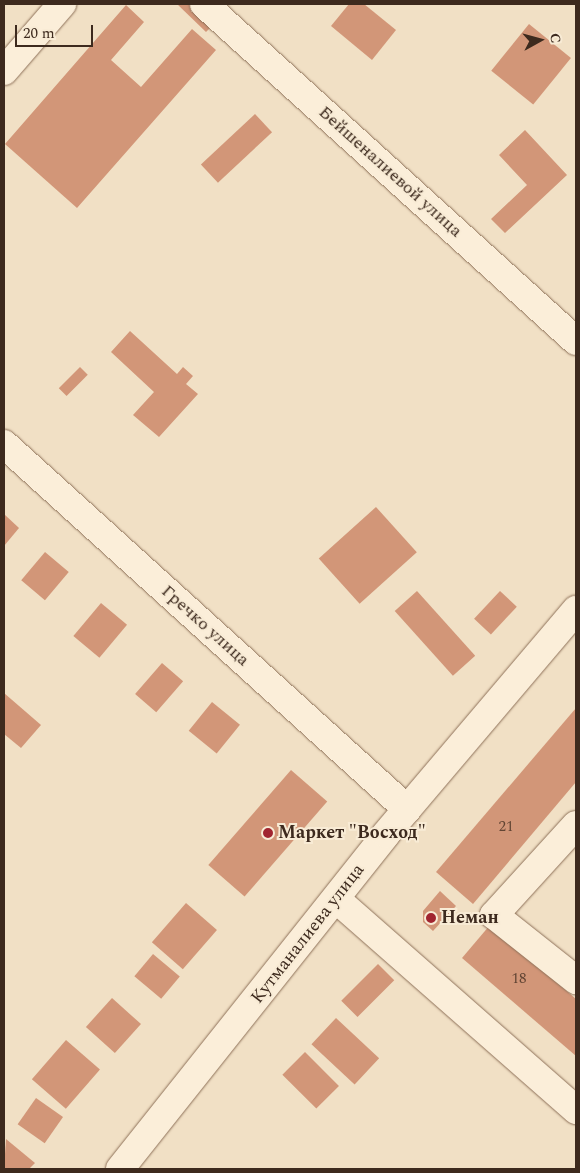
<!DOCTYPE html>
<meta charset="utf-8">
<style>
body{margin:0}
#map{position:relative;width:580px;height:1173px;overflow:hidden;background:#f1e0c5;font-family:Spectral,serif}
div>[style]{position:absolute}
.building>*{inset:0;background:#d29678;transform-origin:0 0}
.roads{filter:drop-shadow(0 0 1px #8e7159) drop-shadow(0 0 1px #8e7159)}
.minor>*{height:28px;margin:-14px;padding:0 14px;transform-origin:14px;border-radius:14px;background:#fbeed9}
.dots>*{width:14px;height:14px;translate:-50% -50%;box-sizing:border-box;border:2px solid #f8ebd5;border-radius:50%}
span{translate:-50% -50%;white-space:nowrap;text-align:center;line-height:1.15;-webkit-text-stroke:4px #f8ebd5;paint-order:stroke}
.number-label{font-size:15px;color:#624534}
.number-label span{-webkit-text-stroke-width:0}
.street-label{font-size:18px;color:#3d2a1e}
.poi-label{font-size:18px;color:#3d2a1e;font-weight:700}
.left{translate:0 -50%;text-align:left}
.frame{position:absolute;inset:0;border:5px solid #3d2a1e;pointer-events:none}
.north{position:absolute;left:515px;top:15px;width:50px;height:50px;-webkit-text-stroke:4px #f8ebd5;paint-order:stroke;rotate:83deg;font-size:14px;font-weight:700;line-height:20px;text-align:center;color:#3d2a1e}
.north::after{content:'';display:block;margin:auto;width:18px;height:22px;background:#3d2a1e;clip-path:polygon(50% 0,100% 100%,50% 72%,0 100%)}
.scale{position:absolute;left:15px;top:25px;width:78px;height:22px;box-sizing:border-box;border:2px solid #3d2a1e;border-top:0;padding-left:6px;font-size:15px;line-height:18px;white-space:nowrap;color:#3d2a1e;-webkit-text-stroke:4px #f8ebd5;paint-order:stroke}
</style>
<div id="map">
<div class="building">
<i style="clip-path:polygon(177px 4px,195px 4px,215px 23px,206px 32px)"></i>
<i style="clip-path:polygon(349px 4px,364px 4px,396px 30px,372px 60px,331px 26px)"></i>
<i style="clip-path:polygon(126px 5px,144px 22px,111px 60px,141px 87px,192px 29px,216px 50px,77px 208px,5px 144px)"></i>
<i style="left:529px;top:24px;width:54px;height:60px;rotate:39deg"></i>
<i style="left:255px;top:114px;width:25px;height:74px;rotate:47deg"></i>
<i style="clip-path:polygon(525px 130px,567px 175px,505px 233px,491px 219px,527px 185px,499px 155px)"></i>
<i style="clip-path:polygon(130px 331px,177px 374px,183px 367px,193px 376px,186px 384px,198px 394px,159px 437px,133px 415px,154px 392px,111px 352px)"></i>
<i style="left:80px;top:367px;width:11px;height:30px;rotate:45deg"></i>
<i style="left:376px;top:507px;width:61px;height:77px;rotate:48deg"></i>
<i style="clip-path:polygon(4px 514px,19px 528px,4px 546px)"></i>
<i style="left:45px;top:552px;width:31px;height:37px;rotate:40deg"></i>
<i style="left:417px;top:591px;width:87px;height:30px;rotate:48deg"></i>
<i style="left:500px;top:591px;width:23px;height:38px;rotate:43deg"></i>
<i style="left:101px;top:603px;width:34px;height:43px;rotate:40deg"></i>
<i style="left:162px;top:663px;width:28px;height:41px;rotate:41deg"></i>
<i style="clip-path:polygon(4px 693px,41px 725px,21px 748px,4px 734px)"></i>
<i style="left:212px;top:702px;width:36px;height:37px;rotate:39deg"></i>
<i style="clip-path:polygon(576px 708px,576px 782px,473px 904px,436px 872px)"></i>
<i style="left:291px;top:770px;width:48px;height:126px;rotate:41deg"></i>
<i style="clip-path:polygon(440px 891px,456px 906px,433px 931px,423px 922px,423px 911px)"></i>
<i style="left:186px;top:903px;width:41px;height:52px;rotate:41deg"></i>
<i style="clip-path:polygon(490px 925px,576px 999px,576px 1056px,462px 958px)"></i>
<i style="left:153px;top:954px;width:35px;height:29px;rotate:40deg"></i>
<i style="left:378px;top:964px;width:23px;height:52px;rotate:45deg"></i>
<i style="left:112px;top:998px;width:39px;height:39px;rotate:42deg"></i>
<i style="left:336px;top:1018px;width:59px;height:36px;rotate:43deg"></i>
<i style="left:66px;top:1040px;width:45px;height:52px;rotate:41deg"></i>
<i style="left:305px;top:1052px;width:48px;height:32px;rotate:45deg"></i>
<i style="left:36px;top:1098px;width:33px;height:32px;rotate:35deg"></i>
<i style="clip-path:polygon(6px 1139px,35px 1163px,29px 1169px,4px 1169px)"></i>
</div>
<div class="roads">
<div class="minor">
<i style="left:204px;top:4px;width:502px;rotate:42.17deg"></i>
<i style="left:4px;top:71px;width:89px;rotate:-49.1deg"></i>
<i style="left:4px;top:444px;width:544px;rotate:42.17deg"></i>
<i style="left:576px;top:825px;width:122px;rotate:132.3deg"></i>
<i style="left:494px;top:915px;width:105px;rotate:38.4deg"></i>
<i style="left:336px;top:899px;width:320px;rotate:41.3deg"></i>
<i style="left:120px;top:1169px;width:428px;rotate:-51.5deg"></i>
<i style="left:386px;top:834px;width:294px;rotate:-49.7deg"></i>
</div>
</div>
<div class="dots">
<i style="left:268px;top:833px;background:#a12530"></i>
<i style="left:431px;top:918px;background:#a12530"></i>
</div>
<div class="number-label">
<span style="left:506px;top:827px">21</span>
<span style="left:519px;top:979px">18</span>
</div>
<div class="street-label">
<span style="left:390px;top:172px;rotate:42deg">Бейшеналиевой улица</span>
<span style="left:205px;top:626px;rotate:42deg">Гречко улица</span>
<span style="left:308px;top:934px;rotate:-52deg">Кутманалиева улица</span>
</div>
<div class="poi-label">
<span class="left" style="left:278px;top:833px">Маркет "Восход"</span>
<span class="left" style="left:441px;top:918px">Неман</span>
</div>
<div class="frame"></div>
<div class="north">С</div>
<div class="scale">20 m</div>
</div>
